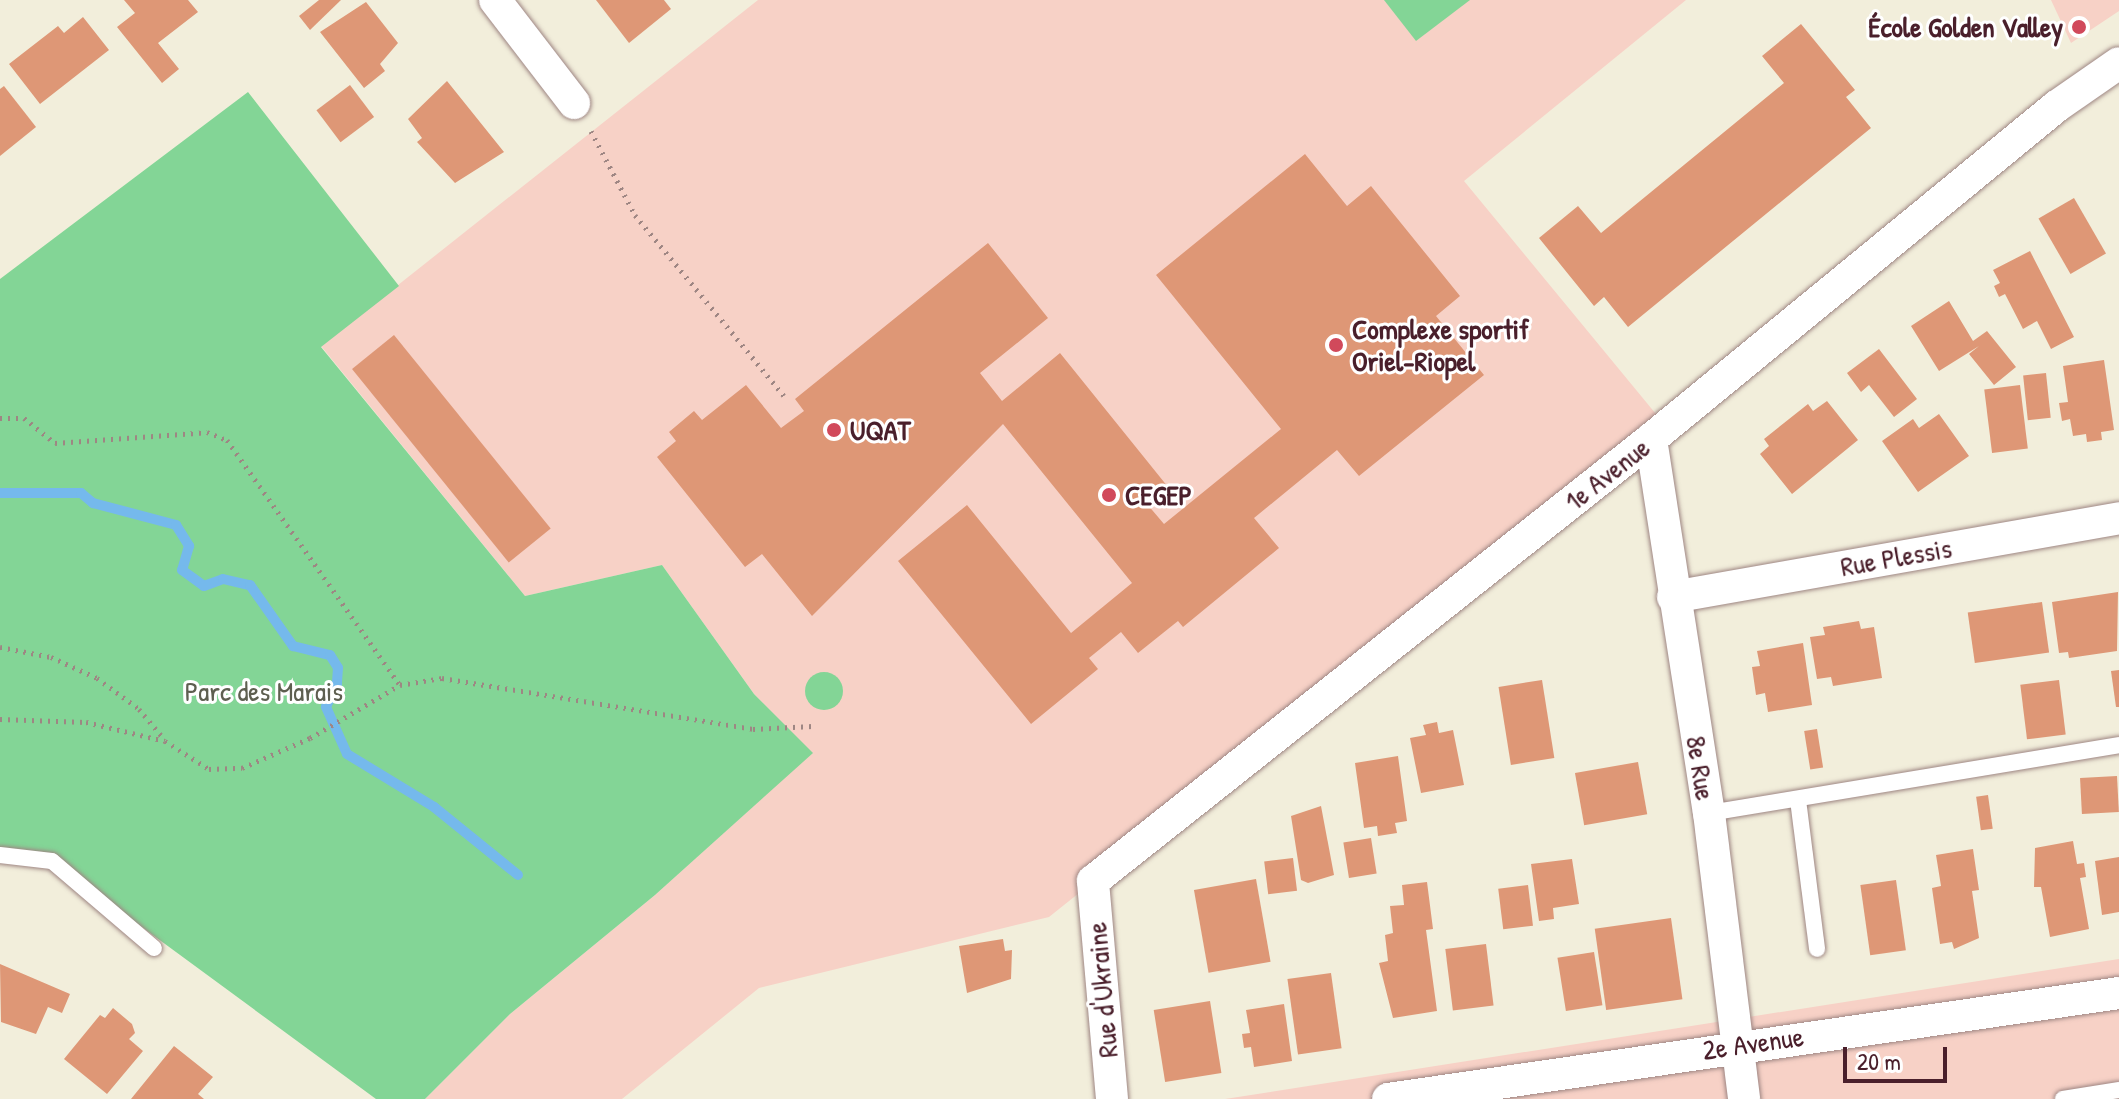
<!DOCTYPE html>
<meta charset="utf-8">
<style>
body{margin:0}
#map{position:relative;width:2119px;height:1099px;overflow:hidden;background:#f2eedb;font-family:"Patrick Hand",sans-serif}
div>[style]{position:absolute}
.built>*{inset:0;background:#f7d1c6}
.green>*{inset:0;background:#83d596}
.round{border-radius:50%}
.stream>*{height:10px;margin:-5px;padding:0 5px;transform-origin:5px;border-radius:5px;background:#75b9ec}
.building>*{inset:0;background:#de9776;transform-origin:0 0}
.path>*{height:5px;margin-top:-2.5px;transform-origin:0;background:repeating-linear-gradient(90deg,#9e8683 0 2px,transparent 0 8px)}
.roads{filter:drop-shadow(0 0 2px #9e8683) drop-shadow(0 0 2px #9e8683)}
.service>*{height:16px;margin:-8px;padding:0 8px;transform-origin:8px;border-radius:8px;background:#fff}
.minor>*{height:32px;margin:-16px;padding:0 16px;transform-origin:16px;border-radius:16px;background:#fff}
.dots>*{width:22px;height:22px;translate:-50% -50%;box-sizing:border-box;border:4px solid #fff;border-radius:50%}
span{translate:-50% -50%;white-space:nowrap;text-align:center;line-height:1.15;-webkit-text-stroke:6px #fff;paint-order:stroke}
.poi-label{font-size:28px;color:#4a1f2b;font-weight:700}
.right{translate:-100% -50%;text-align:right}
.left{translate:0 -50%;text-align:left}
.street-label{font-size:28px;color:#4a1f2b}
.park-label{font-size:28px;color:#5e5f50}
.scale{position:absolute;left:1843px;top:1047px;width:104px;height:36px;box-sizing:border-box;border:4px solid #4a1f2b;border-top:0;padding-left:10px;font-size:24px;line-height:28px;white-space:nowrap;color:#4a1f2b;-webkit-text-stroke:6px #fff;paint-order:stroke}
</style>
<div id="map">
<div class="built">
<i style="clip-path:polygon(758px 0,1686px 0,1464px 181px,1665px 425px,1049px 917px,759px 988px,622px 1099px,425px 1099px,510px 1014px,655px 895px,812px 753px,754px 694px,662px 565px,525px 596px,321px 346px)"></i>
<i style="clip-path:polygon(2051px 0,2119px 0,2119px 11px,2071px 43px)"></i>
<i style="clip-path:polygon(2119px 959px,2119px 1099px,1225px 1099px)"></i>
</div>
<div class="green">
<i style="clip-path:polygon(1384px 0,1470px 0,1416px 41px)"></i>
<i style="clip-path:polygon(248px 92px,399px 286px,321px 347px,525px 596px,662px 565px,754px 694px,813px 753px,655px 895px,510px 1014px,425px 1099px,376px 1099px,52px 861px,0 855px,0 279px)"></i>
<i class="round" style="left:805px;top:672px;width:38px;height:38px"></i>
</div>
<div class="stream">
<i style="left:0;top:493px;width:81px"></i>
<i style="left:81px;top:493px;width:16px;rotate:40deg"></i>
<i style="left:93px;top:503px;width:86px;rotate:14.8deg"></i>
<i style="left:176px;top:525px;width:25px;rotate:58deg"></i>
<i style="left:189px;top:546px;width:25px;rotate:106deg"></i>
<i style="left:182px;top:570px;width:27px;rotate:36deg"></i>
<i style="left:204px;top:586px;width:20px;rotate:-20deg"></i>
<i style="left:223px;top:579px;width:28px;rotate:13deg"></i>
<i style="left:250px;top:585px;width:75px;rotate:54.8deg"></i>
<i style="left:293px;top:646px;width:38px;rotate:14deg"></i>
<i style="left:330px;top:655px;width:15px;rotate:58deg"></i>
<i style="left:338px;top:668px;width:16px;rotate:94deg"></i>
<i style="left:337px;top:684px;width:25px;rotate:116deg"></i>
<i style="left:326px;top:707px;width:51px;rotate:65.9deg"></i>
<i style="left:347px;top:754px;width:102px;rotate:31.3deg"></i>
<i style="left:434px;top:807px;width:108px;rotate:39deg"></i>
</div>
<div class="building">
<i style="clip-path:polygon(124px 0,188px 0,198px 12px,158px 43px,179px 69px,162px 83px,117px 27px,135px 13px)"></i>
<i style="clip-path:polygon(319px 0,341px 0,310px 30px,299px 16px)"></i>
<i style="clip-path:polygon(596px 0,664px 0,671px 9px,629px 43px)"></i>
<i style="clip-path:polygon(366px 2px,398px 43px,380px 64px,385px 71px,364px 88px,320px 32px)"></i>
<i style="clip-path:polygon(83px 17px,109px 50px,40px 104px,9px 64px,58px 26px,64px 33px)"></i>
<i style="clip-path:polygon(1801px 24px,1855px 90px,1846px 97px,1871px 128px,1628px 327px,1604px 297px,1594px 306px,1539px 238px,1578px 206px,1601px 233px,1784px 83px,1762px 56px)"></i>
<i style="clip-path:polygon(447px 81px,504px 152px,455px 183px,417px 142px,422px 138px,408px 119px)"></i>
<i style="left:350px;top:85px;width:40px;height:42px;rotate:53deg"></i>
<i style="clip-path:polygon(4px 86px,36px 127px,0 156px,0 89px)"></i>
<i style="clip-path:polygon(1305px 154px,1347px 206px,1371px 186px,1460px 296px,1436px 316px,1484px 375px,1359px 476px,1337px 450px,1254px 518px,1279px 548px,1183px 627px,1178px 621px,1138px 653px,1121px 632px,1089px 658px,1098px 669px,1031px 724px,898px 561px,967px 505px,1071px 633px,1132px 583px,1003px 424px,812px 616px,762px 554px,745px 567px,657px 457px,676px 441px,669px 432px,694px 411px,702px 420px,746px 385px,781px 428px,804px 411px,795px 399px,988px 243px,1048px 318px,980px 373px,1002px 401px,1060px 353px,1168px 487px,1147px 504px,1164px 524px,1281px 429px,1156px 275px)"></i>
<i style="left:2074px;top:198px;width:64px;height:41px;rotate:60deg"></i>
<i style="clip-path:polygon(2030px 251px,2074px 337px,2051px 349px,2037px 321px,2023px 329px,2005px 294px,1999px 297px,1994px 286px,2000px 283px,1993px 270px)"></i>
<i style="clip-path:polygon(1949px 301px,1973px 341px,1987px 331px,2016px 367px,1994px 385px,1969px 354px,1979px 346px,1939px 371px,1911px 326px)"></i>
<i style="left:394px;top:335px;width:249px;height:54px;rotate:51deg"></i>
<i style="clip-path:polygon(1879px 349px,1917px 399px,1894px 417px,1869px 385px,1861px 392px,1847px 373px)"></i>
<i style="clip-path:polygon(2104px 360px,2114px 430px,2101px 432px,2102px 440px,2087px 442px,2086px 434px,2073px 436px,2070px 419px,2062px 421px,2059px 403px,2068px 402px,2063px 366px)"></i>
<i style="left:2046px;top:373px;width:45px;height:23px;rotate:84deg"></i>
<i style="left:2020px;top:385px;width:64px;height:36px;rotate:83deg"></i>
<i style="clip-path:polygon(1827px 401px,1858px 440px,1792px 494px,1760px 454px,1769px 446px,1764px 439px,1808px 404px,1813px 411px)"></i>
<i style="clip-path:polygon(1939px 414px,1969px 456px,1918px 492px,1882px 441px,1913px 419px,1919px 428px)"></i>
<i style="clip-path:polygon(2118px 592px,2117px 651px,2069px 658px,2068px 652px,2059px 653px,2052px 602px)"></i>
<i style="left:2042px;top:602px;width:51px;height:75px;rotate:82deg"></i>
<i style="clip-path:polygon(1859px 621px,1861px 629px,1874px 627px,1882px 678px,1833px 686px,1831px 677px,1817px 679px,1810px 637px,1825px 635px,1823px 627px)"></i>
<i style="clip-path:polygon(1803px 643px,1812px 705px,1768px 712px,1765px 693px,1756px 695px,1752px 667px,1760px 666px,1757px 651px)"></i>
<i style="clip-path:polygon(2119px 670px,2119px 707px,2116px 707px,2111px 671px)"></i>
<i style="left:1542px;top:680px;width:79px;height:44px;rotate:81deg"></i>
<i style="left:2059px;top:680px;width:55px;height:39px;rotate:83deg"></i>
<i style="clip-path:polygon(1437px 722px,1439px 733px,1453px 730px,1464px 785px,1421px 793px,1410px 738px,1426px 735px,1423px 725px)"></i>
<i style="left:1817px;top:729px;width:39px;height:13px;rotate:81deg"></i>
<i style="clip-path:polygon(1398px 756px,1407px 821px,1395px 823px,1397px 833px,1378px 836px,1377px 826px,1364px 828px,1355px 763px)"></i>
<i style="left:1638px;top:762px;width:53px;height:64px;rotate:80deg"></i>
<i style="left:2117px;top:776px;width:36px;height:37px;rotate:87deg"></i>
<i style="left:1988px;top:795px;width:34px;height:12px;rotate:82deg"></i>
<i style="clip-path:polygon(1321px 806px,1334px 875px,1308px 883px,1301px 880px,1291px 816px)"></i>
<i style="left:1371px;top:838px;width:36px;height:28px;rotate:81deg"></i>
<i style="clip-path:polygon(2073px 841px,2077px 864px,2084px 863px,2086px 877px,2080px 878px,2089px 929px,2050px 937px,2041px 887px,2034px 887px,2035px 848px)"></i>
<i style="clip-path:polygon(1973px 849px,1979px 890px,1972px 891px,1979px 938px,1954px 949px,1952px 942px,1940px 944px,1932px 888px,1941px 886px,1936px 855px)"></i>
<i style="clip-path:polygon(2119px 857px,2119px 912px,2102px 915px,2095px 861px)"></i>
<i style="left:1293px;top:858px;width:33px;height:29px;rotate:83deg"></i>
<i style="clip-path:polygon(1572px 859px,1579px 904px,1553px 908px,1554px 919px,1539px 921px,1531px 864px)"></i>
<i style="left:1256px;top:879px;width:84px;height:63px;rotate:80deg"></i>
<i style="left:1896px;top:880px;width:71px;height:36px;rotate:82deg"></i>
<i style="clip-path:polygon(1427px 882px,1433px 929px,1426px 930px,1437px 1011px,1393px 1018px,1379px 963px,1388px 961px,1385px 935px,1393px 933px,1390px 906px,1404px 905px,1402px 885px)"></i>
<i style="left:1528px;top:885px;width:41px;height:30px;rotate:83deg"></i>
<i style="left:1671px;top:918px;width:82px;height:77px;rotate:82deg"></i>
<i style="clip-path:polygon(1003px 939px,1005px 951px,1012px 950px,1011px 979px,967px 993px,959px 946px)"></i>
<i style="left:1486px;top:944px;width:62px;height:41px;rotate:83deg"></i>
<i style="left:1594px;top:952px;width:54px;height:37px;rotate:81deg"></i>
<i style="clip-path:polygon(0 964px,70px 994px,62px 1013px,48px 1007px,36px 1034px,1px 1022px)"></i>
<i style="left:1331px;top:973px;width:76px;height:44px;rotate:82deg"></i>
<i style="left:1210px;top:1001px;width:73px;height:57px;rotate:81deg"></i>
<i style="clip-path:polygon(1284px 1004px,1292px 1061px,1254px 1067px,1251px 1047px,1244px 1048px,1242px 1034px,1250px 1033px,1246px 1010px)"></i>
<i style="clip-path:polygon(113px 1008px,132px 1024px,135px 1033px,129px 1039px,143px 1051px,107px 1094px,64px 1059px,100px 1015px,105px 1018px)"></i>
<i style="clip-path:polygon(174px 1046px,213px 1077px,198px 1094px,204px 1099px,131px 1099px)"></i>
</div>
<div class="path">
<i style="left:591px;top:131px;width:95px;rotate:62.4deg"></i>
<i style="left:635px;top:215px;width:234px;rotate:50.5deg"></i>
<i style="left:0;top:418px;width:24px"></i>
<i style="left:24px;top:418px;width:40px;rotate:39deg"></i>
<i style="left:55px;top:443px;width:152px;rotate:-4.1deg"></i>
<i style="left:207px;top:432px;width:22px;rotate:22deg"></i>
<i style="left:227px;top:440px;width:300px;rotate:54.8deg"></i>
<i style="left:0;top:647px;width:52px;rotate:11.1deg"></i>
<i style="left:51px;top:657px;width:51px;rotate:24.5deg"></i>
<i style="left:97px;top:678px;width:52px;rotate:36.4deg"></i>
<i style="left:139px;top:709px;width:40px;rotate:50deg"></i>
<i style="left:0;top:719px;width:86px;rotate:2deg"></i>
<i style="left:86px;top:722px;width:81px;rotate:13.5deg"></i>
<i style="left:165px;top:741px;width:52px;rotate:32.5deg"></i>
<i style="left:209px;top:769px;width:33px;rotate:-2deg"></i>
<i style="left:242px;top:768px;width:74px;rotate:-23.8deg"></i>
<i style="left:310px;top:738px;width:104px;rotate:-30.5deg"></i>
<i style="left:400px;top:685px;width:43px;rotate:-9.5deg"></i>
<i style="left:442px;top:678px;width:315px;rotate:9.3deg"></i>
<i style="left:753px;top:729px;width:60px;rotate:-2.9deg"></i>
</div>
<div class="roads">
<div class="service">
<i style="left:1798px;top:800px;width:150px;rotate:82.7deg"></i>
<i style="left:1709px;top:813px;width:416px;rotate:-9.4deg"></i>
<i style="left:0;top:855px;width:52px;rotate:6.6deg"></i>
<i style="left:52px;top:861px;width:134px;rotate:40.5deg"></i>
<i style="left:2063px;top:1099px;width:57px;rotate:-9.1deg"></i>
</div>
<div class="minor">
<i style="left:495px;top:0;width:130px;rotate:52.5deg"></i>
<i style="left:1651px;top:439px;width:378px;rotate:81.2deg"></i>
<i style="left:1709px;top:813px;width:288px;rotate:83deg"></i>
<i style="left:1673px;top:597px;width:453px;rotate:-10deg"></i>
<i style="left:1112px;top:1099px;width:219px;rotate:-95deg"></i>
<i style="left:1093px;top:881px;width:712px;rotate:-38.38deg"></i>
<i style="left:1651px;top:439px;width:525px;rotate:-39.36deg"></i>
<i style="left:2057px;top:106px;width:75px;rotate:-34.7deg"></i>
<i style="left:1388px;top:1099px;width:739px;rotate:-8.25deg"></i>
</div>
</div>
<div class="dots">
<i style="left:2079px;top:27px;background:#d1495b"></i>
<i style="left:1336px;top:345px;background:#d1495b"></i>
<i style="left:834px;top:430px;background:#d1495b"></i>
<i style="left:1109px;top:495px;background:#d1495b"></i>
</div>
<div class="poi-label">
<span class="right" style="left:2063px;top:27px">École Golden Valley</span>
<span class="left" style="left:1352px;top:345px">Complexe sportif<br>Oriel-Riopel</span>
<span class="left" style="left:850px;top:430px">UQAT</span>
<span class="left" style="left:1125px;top:495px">CEGEP</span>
</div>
<div class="street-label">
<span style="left:1607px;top:474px;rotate:-38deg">1e Avenue</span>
<span style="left:1896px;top:557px;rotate:-10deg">Rue Plessis</span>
<span style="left:1701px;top:768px;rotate:81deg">8e Rue</span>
<span style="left:1102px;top:990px;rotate:-95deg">Rue d'Ukraine</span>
<span style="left:1753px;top:1043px;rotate:-8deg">2e Avenue</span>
</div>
<div class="park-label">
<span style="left:264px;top:691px">Parc des Marais</span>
</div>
<div class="scale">20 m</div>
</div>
